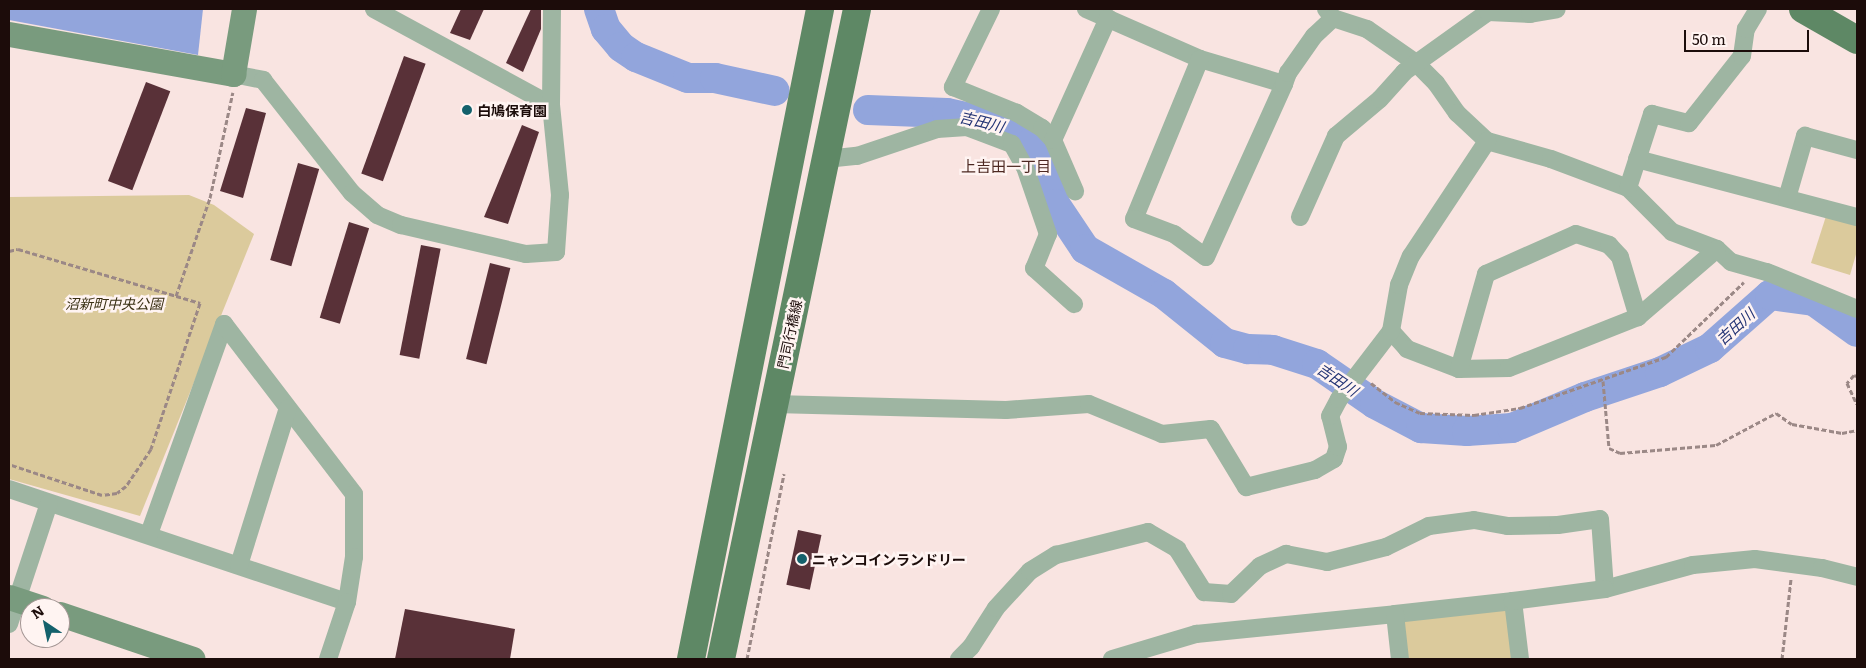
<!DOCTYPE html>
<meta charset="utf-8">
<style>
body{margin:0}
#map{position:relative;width:1866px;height:668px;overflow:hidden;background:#f9e4e1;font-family:Literata,"Noto Sans JP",serif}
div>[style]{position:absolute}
.green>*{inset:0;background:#dbca9c}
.water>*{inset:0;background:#92a5dc}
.river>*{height:30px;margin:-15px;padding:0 15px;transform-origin:15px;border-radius:15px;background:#92a5dc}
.building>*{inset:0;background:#593138;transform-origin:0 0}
.path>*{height:3px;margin-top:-1.5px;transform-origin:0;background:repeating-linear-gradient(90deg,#9b8886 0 5px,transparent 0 7.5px)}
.street>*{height:18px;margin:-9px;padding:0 9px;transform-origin:9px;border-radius:9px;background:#9eb5a2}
.secondary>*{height:25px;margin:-12.5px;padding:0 12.5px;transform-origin:12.5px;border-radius:12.5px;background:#799b7e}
.primary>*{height:28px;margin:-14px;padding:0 14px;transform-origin:14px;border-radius:14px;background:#5e8865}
.dots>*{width:14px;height:14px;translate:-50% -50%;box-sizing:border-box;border:2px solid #fff4f2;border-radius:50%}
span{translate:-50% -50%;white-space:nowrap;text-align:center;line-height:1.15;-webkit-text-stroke:5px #fff4f2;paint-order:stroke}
.poi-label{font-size:14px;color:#1c0c0a;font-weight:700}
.left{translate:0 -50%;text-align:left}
.park-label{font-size:14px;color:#392f13;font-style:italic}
.street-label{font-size:14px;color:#1c0c0a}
.water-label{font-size:15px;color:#233374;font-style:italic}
.neighbourhood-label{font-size:15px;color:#4d2822}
.frame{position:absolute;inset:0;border:10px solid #1c0c0a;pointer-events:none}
.north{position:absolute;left:20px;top:598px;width:50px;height:50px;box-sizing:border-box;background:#fff4f2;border:1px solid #a49795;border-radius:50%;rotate:326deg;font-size:14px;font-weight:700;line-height:20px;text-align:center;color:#1c0c0a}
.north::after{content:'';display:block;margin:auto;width:18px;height:22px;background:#14616c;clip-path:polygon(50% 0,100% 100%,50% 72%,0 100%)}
.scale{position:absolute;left:1684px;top:30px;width:125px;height:22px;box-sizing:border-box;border:2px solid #1c0c0a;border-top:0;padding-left:6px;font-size:15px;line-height:18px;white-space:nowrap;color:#1c0c0a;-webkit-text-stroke:4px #fff4f2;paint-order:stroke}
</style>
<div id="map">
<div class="green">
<i style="clip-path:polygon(189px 195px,214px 205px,254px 234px,140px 516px,9px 479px,9px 197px)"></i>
<i style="clip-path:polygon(1827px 213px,1857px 223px,1857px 251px,1850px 275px,1811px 263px)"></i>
<i style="clip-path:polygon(1508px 607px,1512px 659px,1407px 659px,1403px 620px)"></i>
</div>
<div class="water">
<i style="clip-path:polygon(9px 9px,203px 9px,198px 55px,9px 20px)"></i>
</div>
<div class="river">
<i style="left:599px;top:9px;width:21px;rotate:71deg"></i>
<i style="left:606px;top:29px;width:23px;rotate:50deg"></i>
<i style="left:621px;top:47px;width:18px;rotate:34deg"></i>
<i style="left:636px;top:57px;width:56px;rotate:22deg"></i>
<i style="left:688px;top:78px;width:27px"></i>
<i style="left:715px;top:78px;width:61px;rotate:12.2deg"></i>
<i style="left:868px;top:110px;width:79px;rotate:2.2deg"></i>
<i style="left:947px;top:113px;width:61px;rotate:12.2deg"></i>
<i style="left:1007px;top:126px;width:29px;rotate:35deg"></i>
<i style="left:1031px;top:143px;width:37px;rotate:63deg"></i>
<i style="left:1048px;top:176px;width:29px;rotate:76deg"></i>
<i style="left:1055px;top:204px;width:54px;rotate:56.3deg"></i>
<i style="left:1085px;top:249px;width:91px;rotate:29.7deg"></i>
<i style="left:1164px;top:294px;width:78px;rotate:38.8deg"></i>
<i style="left:1225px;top:343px;width:24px;rotate:15deg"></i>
<i style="left:1248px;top:349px;width:25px;rotate:2deg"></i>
<i style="left:1273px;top:350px;width:46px;rotate:17.7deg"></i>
<i style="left:1317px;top:364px;width:70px;rotate:34.6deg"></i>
<i style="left:1375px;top:404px;width:52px;rotate:27.6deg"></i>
<i style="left:1421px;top:428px;width:46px;rotate:3.7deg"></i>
<i style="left:1467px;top:431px;width:45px;rotate:-3.8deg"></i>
<i style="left:1512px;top:428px;width:79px;rotate:-23deg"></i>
<i style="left:1585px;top:397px;width:79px;rotate:-18.4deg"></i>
<i style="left:1660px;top:372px;width:55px;rotate:-25.6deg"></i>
<i style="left:1710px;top:348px;width:80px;rotate:-41.5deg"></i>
<i style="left:1770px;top:295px;width:44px;rotate:7.8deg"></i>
<i style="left:1814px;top:301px;width:53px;rotate:35.8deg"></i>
</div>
<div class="building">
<i style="clip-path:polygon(461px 9px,484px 9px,470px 40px,450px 33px)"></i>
<i style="clip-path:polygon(531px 9px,541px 9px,541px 29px,523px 72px,506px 63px)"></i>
<i style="left:404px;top:56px;width:23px;height:125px;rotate:20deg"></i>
<i style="left:146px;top:82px;width:26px;height:106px;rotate:21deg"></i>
<i style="clip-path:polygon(246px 108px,266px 113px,243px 198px,220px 191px)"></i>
<i style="clip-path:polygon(522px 125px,539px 132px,508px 224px,484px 217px)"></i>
<i style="left:298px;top:163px;width:22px;height:101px;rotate:16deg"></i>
<i style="left:349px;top:222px;width:21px;height:100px;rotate:17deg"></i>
<i style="left:421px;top:245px;width:20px;height:112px;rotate:11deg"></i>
<i style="left:490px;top:263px;width:21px;height:99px;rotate:14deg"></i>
<i style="left:798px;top:530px;width:24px;height:56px;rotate:12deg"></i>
<i style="clip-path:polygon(405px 609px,515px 629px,510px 659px,395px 659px)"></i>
</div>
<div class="path">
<i style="left:9px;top:251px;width:9px;rotate:-13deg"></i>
<i style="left:18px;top:249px;width:190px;rotate:16.5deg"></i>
<i style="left:200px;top:303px;width:154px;rotate:108.6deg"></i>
<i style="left:151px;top:449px;width:45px;rotate:124deg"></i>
<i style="left:126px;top:486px;width:11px;rotate:142deg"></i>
<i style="left:117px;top:493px;width:15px;rotate:172deg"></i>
<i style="left:102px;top:495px;width:98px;rotate:-161.6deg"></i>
<i style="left:176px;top:296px;width:104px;rotate:-70.9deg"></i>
<i style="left:210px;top:198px;width:108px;rotate:-77.8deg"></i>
<i style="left:1857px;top:376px;width:3px;rotate:-162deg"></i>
<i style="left:1854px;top:375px;width:11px;rotate:131deg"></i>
<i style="left:1847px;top:383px;width:23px;rotate:65deg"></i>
<i style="left:1603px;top:381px;width:67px;rotate:84.9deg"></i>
<i style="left:1609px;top:448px;width:12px;rotate:24deg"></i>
<i style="left:1620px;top:453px;width:96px;rotate:-4.8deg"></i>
<i style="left:1716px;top:445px;width:68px;rotate:-28.1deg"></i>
<i style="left:1776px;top:413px;width:19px;rotate:35deg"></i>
<i style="left:1792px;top:424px;width:51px;rotate:10.2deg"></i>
<i style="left:1842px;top:433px;width:15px;rotate:-11deg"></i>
<i style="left:1371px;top:383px;width:31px;rotate:38deg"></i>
<i style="left:1395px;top:402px;width:27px;rotate:24deg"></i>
<i style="left:1420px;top:413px;width:54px;rotate:2.1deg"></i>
<i style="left:1474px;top:415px;width:47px;rotate:-8.7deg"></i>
<i style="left:1520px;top:408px;width:155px;rotate:-19.3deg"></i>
<i style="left:1666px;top:357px;width:108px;rotate:-43.9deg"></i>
<i style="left:747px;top:659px;width:189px;rotate:-78.7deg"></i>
<i style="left:1782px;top:659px;width:81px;rotate:-83.6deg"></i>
</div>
<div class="street">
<i style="left:374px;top:9px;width:201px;rotate:28.5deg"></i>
<i style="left:991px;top:9px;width:87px;rotate:116deg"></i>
<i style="left:953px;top:87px;width:69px;rotate:22.1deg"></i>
<i style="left:1017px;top:113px;width:29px;rotate:31deg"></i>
<i style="left:1042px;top:128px;width:16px;rotate:47deg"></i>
<i style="left:1053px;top:140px;width:56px;rotate:66.7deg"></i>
<i style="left:1086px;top:9px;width:124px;rotate:23.7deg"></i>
<i style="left:1326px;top:9px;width:11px;rotate:52deg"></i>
<i style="left:1333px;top:18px;width:36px;rotate:18deg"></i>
<i style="left:1367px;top:29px;width:60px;rotate:34.8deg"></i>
<i style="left:1416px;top:63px;width:28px;rotate:45deg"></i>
<i style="left:1436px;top:83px;width:37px;rotate:55deg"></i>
<i style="left:1457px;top:113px;width:41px;rotate:43deg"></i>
<i style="left:1487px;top:141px;width:66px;rotate:15.7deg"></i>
<i style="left:1551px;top:159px;width:82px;rotate:20.6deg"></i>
<i style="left:1628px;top:188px;width:62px;rotate:45deg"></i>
<i style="left:1672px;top:232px;width:48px;rotate:20.7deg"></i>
<i style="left:1717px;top:249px;width:19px;rotate:43deg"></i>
<i style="left:1731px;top:262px;width:37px;rotate:16deg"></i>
<i style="left:1767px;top:272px;width:97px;rotate:22.3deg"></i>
<i style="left:233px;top:74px;width:31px;rotate:11deg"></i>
<i style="left:263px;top:80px;width:144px;rotate:51.8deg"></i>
<i style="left:352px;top:193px;width:33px;rotate:41deg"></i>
<i style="left:377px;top:215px;width:26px;rotate:23deg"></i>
<i style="left:401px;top:225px;width:128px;rotate:13.1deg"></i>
<i style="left:526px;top:254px;width:30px;rotate:-4deg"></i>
<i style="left:556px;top:252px;width:57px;rotate:-86deg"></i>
<i style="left:560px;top:195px;width:90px;rotate:-95.7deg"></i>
<i style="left:551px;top:105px;width:96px;rotate:-89.4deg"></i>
<i style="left:1284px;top:84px;width:88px;rotate:-163.4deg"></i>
<i style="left:1200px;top:59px;width:173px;rotate:112.4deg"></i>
<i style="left:1134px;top:219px;width:43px;rotate:20.6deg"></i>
<i style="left:1174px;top:234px;width:39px;rotate:36deg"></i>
<i style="left:1206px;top:257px;width:190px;rotate:-65.7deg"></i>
<i style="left:1284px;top:84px;width:12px;rotate:-70deg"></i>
<i style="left:1288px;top:73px;width:45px;rotate:-54.9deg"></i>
<i style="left:1314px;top:36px;width:26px;rotate:-43deg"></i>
<i style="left:1053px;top:140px;width:134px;rotate:-65.7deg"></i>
<i style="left:826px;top:159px;width:31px;rotate:-6deg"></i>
<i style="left:857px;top:156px;width:84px;rotate:-18.6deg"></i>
<i style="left:937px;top:129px;width:30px;rotate:-4deg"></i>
<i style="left:967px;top:127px;width:48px;rotate:20.7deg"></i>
<i style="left:1012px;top:144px;width:26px;rotate:61deg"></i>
<i style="left:1025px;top:167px;width:71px;rotate:71.1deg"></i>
<i style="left:1048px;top:234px;width:37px;rotate:112deg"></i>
<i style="left:1034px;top:268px;width:54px;rotate:42deg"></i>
<i style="left:1637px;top:159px;width:228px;rotate:14.8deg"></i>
<i style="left:1628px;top:188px;width:78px;rotate:-72deg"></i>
<i style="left:1652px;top:114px;width:38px;rotate:14deg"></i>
<i style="left:1689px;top:123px;width:85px;rotate:-51.7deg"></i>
<i style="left:1742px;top:56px;width:27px;rotate:-82deg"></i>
<i style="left:1746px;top:29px;width:23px;rotate:-59deg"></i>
<i style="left:1787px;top:198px;width:65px;rotate:-73.8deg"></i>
<i style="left:1805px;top:136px;width:54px;rotate:15.1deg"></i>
<i style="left:1300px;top:217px;width:89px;rotate:-66deg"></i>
<i style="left:1336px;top:136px;width:57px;rotate:-40.1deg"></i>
<i style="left:1380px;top:99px;width:36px;rotate:-48deg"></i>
<i style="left:1404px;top:72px;width:103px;rotate:-35.5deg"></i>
<i style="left:1488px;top:12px;width:42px;rotate:2.7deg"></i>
<i style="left:1530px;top:14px;width:27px;rotate:-10deg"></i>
<i style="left:1391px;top:331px;width:24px;rotate:48deg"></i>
<i style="left:1407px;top:349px;width:56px;rotate:21deg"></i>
<i style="left:1459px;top:369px;width:50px;rotate:-1.1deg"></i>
<i style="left:1509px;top:368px;width:139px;rotate:-21.6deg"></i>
<i style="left:1638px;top:317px;width:104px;rotate:-40.7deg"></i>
<i style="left:1459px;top:369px;width:99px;rotate:-74.1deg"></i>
<i style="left:1486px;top:274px;width:98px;rotate:-24deg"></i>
<i style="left:1576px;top:234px;width:35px;rotate:18deg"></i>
<i style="left:1609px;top:245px;width:16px;rotate:47deg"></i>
<i style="left:1620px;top:257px;width:63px;rotate:73.3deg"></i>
<i style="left:774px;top:404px;width:232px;rotate:1.5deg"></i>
<i style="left:1006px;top:410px;width:83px;rotate:-4.1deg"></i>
<i style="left:1089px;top:404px;width:79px;rotate:22.3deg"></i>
<i style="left:1162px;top:434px;width:49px;rotate:-5.8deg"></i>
<i style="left:1211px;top:429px;width:68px;rotate:58.9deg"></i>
<i style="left:1246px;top:487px;width:71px;rotate:-13.8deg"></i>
<i style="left:1315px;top:470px;width:22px;rotate:-30deg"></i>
<i style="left:1334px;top:459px;width:13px;rotate:-72deg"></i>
<i style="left:1338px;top:447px;width:32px;rotate:-104deg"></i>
<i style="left:1330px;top:416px;width:19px;rotate:-62deg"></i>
<i style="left:1339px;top:399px;width:86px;rotate:-52.6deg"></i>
<i style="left:1391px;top:331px;width:47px;rotate:-80.1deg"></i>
<i style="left:1399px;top:285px;width:31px;rotate:-68deg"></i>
<i style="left:1411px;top:256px;width:138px;rotate:-56.5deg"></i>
<i style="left:9px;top:489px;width:356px;rotate:18.5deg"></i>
<i style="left:149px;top:534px;width:223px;rotate:-70.3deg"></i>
<i style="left:224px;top:324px;width:214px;rotate:52.6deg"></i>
<i style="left:354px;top:494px;width:63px;rotate:90deg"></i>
<i style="left:354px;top:557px;width:46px;rotate:98.8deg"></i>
<i style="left:347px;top:602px;width:60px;rotate:108.4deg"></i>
<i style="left:239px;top:565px;width:164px;rotate:-72.7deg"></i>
<i style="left:1605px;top:589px;width:91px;rotate:-15.3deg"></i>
<i style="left:1693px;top:565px;width:62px;rotate:-5.5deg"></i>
<i style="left:1755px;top:559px;width:68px;rotate:7.7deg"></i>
<i style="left:1822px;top:568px;width:36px;rotate:14deg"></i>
<i style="left:1395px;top:614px;width:119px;rotate:-6.3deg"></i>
<i style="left:1513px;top:601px;width:58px;rotate:83.1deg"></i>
<i style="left:9px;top:624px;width:127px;rotate:-71.7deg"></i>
<i style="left:959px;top:659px;width:17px;rotate:-45deg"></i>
<i style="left:971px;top:647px;width:46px;rotate:-57.3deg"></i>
<i style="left:996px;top:608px;width:50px;rotate:-47.4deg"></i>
<i style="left:1030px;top:571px;width:31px;rotate:-32deg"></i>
<i style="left:1056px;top:555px;width:95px;rotate:-14deg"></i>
<i style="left:1148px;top:532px;width:34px;rotate:30deg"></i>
<i style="left:1177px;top:549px;width:51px;rotate:57.9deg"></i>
<i style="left:1204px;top:592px;width:27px;rotate:4deg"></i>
<i style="left:1231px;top:594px;width:40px;rotate:-44deg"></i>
<i style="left:1260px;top:566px;width:29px;rotate:-25deg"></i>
<i style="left:1286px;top:554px;width:42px;rotate:11deg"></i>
<i style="left:1327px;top:562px;width:61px;rotate:-14.3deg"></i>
<i style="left:1386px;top:547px;width:48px;rotate:-26deg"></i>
<i style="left:1429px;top:526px;width:45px;rotate:-7.6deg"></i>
<i style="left:1474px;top:520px;width:35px;rotate:10deg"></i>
<i style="left:1508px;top:526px;width:50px;rotate:-1.1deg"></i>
<i style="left:1558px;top:525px;width:42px;rotate:-8.1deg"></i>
<i style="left:1600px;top:519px;width:70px;rotate:85.9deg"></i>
<i style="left:1605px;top:589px;width:93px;rotate:172.6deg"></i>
<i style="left:1112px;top:659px;width:88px;rotate:-16.6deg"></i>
<i style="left:1196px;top:634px;width:200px;rotate:-5.7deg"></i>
<i style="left:1395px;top:614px;width:45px;rotate:83.7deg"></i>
</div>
<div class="secondary">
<i style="left:9px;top:34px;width:228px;rotate:10.1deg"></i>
<i style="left:233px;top:74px;width:66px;rotate:-80.4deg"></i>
<i style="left:9px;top:597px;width:35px;rotate:18deg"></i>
<i style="left:60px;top:614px;width:140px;rotate:18.7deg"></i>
</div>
<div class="primary">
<i style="left:1803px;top:9px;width:62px;rotate:29.9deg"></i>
<i style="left:691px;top:659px;width:663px;rotate:-78.77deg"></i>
<i style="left:721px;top:659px;width:664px;rotate:-78.18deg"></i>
</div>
<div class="dots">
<i style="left:467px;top:110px;background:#14616c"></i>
<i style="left:802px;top:559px;background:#14616c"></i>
</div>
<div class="poi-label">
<span class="left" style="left:477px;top:110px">白鳩保育園</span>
<span class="left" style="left:812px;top:559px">ニャンコインランドリー</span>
</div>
<div class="park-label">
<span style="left:114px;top:303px">沼新町中央公園</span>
</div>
<div class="street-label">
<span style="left:789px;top:334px;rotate:-78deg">門司行橋線</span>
</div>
<div class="water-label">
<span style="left:982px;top:121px;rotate:14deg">吉田川</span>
<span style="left:1735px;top:326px;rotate:-42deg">吉田川</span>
<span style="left:1338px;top:379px;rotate:34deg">吉田川</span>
</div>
<div class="neighbourhood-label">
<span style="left:1006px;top:166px">上吉田一丁目</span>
</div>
<div class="frame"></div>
<div class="north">N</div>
<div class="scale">50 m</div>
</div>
